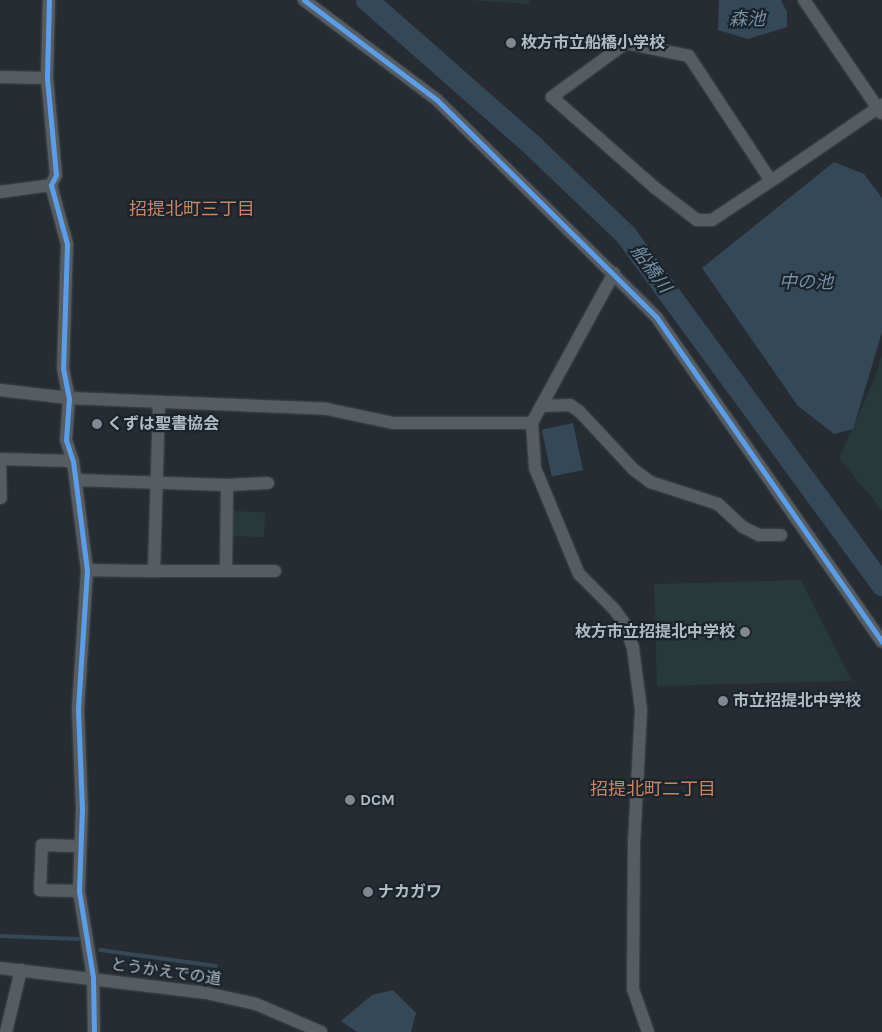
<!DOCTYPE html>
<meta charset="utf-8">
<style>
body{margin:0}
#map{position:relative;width:882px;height:1032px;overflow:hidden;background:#262c32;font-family:Karla,"Noto Sans JP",sans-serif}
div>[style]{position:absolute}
.green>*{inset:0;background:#273938;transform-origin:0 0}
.water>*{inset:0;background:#354858;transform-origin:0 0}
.stream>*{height:4px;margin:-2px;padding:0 2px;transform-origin:2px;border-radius:2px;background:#354858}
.river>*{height:22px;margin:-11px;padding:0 11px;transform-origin:11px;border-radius:11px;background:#354858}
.roads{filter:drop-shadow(0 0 1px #44484c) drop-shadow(0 0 1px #44484c)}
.minor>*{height:12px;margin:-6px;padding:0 6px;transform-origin:6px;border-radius:6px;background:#575c60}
.cycleway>*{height:5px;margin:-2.5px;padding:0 2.5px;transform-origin:2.5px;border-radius:2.5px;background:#5a9eea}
.dots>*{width:14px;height:14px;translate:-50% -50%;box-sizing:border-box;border:2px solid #1b242b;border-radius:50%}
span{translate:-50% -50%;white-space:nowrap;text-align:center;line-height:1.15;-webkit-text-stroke:4.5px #1b242b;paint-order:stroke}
.poi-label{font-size:16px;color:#b0bac3;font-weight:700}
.left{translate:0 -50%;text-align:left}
.right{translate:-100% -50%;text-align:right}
.street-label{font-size:16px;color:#b0bac3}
.water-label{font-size:18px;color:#738ea5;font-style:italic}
.neighbourhood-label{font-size:18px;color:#ca8465}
</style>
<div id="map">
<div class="green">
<i style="clip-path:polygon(466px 0,529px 0,529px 4px)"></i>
<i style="clip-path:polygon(882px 355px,882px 510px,839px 458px,874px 380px)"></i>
<i style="left:231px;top:511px;width:34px;height:25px;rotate:2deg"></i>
<i style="clip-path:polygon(801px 580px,852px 681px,657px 686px,654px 584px)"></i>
</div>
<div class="water">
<i style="clip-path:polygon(719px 0,781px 0,787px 12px,787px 27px,748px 39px,718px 30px)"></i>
<i style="clip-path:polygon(834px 162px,864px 174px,882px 198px,882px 332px,853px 429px,834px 434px,798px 406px,702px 268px)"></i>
<i style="left:573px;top:423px;width:48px;height:32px;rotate:78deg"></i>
<i style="clip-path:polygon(393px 990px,416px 1013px,411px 1032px,357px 1032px,341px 1021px,372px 995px)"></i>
</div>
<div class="stream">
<i style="left:0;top:936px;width:78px;rotate:2.2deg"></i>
<i style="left:100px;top:950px;width:117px;rotate:7.9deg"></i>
</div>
<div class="river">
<i style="left:367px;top:0;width:221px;rotate:41.3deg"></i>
<i style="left:533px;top:146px;width:129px;rotate:43.7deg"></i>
<i style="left:626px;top:235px;width:434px;rotate:53.8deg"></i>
</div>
<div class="roads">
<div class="minor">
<i style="left:49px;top:0;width:78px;rotate:91.5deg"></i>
<i style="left:47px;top:78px;width:97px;rotate:84.7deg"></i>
<i style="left:56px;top:175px;width:11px;rotate:117deg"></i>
<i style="left:51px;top:185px;width:61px;rotate:74.8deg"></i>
<i style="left:67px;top:244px;width:124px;rotate:91.8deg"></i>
<i style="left:63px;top:368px;width:31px;rotate:79deg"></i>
<i style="left:69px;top:398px;width:42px;rotate:94.1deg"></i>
<i style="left:66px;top:440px;width:22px;rotate:72deg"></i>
<i style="left:73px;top:461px;width:110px;rotate:82.7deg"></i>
<i style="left:87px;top:570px;width:140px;rotate:93.7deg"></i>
<i style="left:78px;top:710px;width:98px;rotate:87.7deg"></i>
<i style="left:82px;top:808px;width:83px;rotate:92.1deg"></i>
<i style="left:79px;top:891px;width:87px;rotate:80.8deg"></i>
<i style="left:93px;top:977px;width:55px;rotate:89deg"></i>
<i style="left:304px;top:0;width:166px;rotate:36.9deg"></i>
<i style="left:437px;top:100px;width:310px;rotate:44.7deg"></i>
<i style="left:657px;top:318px;width:394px;rotate:55.2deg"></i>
<i style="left:804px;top:0;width:137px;rotate:55.7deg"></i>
<i style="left:0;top:77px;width:47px;rotate:1.2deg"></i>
<i style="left:771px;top:181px;width:149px;rotate:-123.3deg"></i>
<i style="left:689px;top:56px;width:64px;rotate:-168.3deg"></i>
<i style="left:626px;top:43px;width:92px;rotate:143.9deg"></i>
<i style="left:552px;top:97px;width:136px;rotate:41.4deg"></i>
<i style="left:654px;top:187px;width:54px;rotate:37.5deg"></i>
<i style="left:697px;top:220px;width:15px"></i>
<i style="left:712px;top:220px;width:71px;rotate:-33.5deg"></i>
<i style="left:771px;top:181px;width:135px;rotate:-34.4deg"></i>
<i style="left:0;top:192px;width:51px;rotate:-7.8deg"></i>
<i style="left:614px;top:273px;width:171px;rotate:118.7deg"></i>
<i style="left:532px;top:423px;width:45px;rotate:86.2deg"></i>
<i style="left:535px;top:468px;width:115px;rotate:67.5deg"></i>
<i style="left:579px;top:574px;width:49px;rotate:45deg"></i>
<i style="left:614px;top:609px;width:17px;rotate:54deg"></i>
<i style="left:624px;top:623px;width:27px;rotate:70deg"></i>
<i style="left:633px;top:648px;width:63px;rotate:82.6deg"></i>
<i style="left:641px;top:710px;width:135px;rotate:93deg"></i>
<i style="left:634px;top:845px;width:144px;rotate:90.4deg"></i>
<i style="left:633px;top:989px;width:46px;rotate:70.8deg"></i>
<i style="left:0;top:390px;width:69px;rotate:6.6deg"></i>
<i style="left:69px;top:398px;width:258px;rotate:2.4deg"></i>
<i style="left:327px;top:409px;width:67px;rotate:12deg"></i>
<i style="left:393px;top:423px;width:139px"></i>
<i style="left:541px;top:406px;width:29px;rotate:-2deg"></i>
<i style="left:570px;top:405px;width:11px;rotate:34deg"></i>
<i style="left:579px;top:411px;width:79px;rotate:47deg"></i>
<i style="left:633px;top:469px;width:21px;rotate:37deg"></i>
<i style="left:650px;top:482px;width:71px;rotate:17.9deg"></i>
<i style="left:718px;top:504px;width:34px;rotate:43deg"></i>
<i style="left:743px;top:527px;width:18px;rotate:27deg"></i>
<i style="left:759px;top:535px;width:22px"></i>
<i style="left:0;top:459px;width:73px;rotate:1.6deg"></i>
<i style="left:0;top:459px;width:39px;rotate:89deg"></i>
<i style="left:76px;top:480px;width:151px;rotate:1.9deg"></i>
<i style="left:227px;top:485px;width:41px;rotate:-2.8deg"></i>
<i style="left:87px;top:570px;width:67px;rotate:0.9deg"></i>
<i style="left:154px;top:571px;width:168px;rotate:-88.3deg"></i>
<i style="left:154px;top:571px;width:121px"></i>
<i style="left:226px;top:571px;width:86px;rotate:-89.3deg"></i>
<i style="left:79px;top:891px;width:39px;rotate:-179deg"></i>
<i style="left:40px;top:890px;width:45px;rotate:-87.5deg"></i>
<i style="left:42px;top:845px;width:38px;rotate:2deg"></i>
<i style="left:0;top:968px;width:208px;rotate:6.9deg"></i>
<i style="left:206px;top:993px;width:51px;rotate:12.4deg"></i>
<i style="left:256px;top:1004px;width:71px;rotate:23.3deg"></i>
<i style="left:6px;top:1032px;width:64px;rotate:-76.4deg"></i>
</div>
</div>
<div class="cycleway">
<i style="left:49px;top:0;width:78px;rotate:91.5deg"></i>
<i style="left:47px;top:78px;width:97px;rotate:84.7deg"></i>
<i style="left:56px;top:175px;width:11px;rotate:117deg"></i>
<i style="left:51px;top:185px;width:61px;rotate:74.8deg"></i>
<i style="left:67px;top:244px;width:124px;rotate:91.8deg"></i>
<i style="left:63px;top:368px;width:31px;rotate:79deg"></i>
<i style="left:69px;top:398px;width:42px;rotate:94.1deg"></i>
<i style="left:66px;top:440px;width:22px;rotate:72deg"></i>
<i style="left:73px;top:461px;width:110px;rotate:82.7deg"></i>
<i style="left:87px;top:570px;width:140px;rotate:93.7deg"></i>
<i style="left:78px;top:710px;width:98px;rotate:87.7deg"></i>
<i style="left:82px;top:808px;width:83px;rotate:92.1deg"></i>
<i style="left:79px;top:891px;width:87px;rotate:80.8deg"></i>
<i style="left:93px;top:977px;width:55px;rotate:89deg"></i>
<i style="left:304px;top:0;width:166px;rotate:36.9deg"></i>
<i style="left:437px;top:100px;width:310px;rotate:44.7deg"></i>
<i style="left:657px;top:318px;width:394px;rotate:55.2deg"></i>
</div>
<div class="dots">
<i style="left:511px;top:43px;background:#808890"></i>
<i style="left:97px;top:424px;background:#808890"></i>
<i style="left:745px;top:632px;background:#808890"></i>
<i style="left:723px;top:701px;background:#808890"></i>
<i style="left:350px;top:800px;background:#808890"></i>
<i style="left:368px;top:892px;background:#808890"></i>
</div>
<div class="poi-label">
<span class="left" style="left:521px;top:43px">枚方市立船橋小学校</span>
<span class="left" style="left:107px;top:424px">くずは聖書協会</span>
<span class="right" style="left:735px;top:632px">枚方市立招提北中学校</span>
<span class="left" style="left:733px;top:701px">市立招提北中学校</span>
<span class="left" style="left:360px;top:800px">DCM</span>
<span class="left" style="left:378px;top:892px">ナカガワ</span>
</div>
<div class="street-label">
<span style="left:166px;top:972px;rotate:8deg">とうかえでの道</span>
</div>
<div class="water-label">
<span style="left:747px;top:19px">森池</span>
<span style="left:651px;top:269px;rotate:54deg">船橋川</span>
<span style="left:806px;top:282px">中の池</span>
</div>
<div class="neighbourhood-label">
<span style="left:192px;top:209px">招提北町三丁目</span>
<span style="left:653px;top:789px">招提北町二丁目</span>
</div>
</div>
